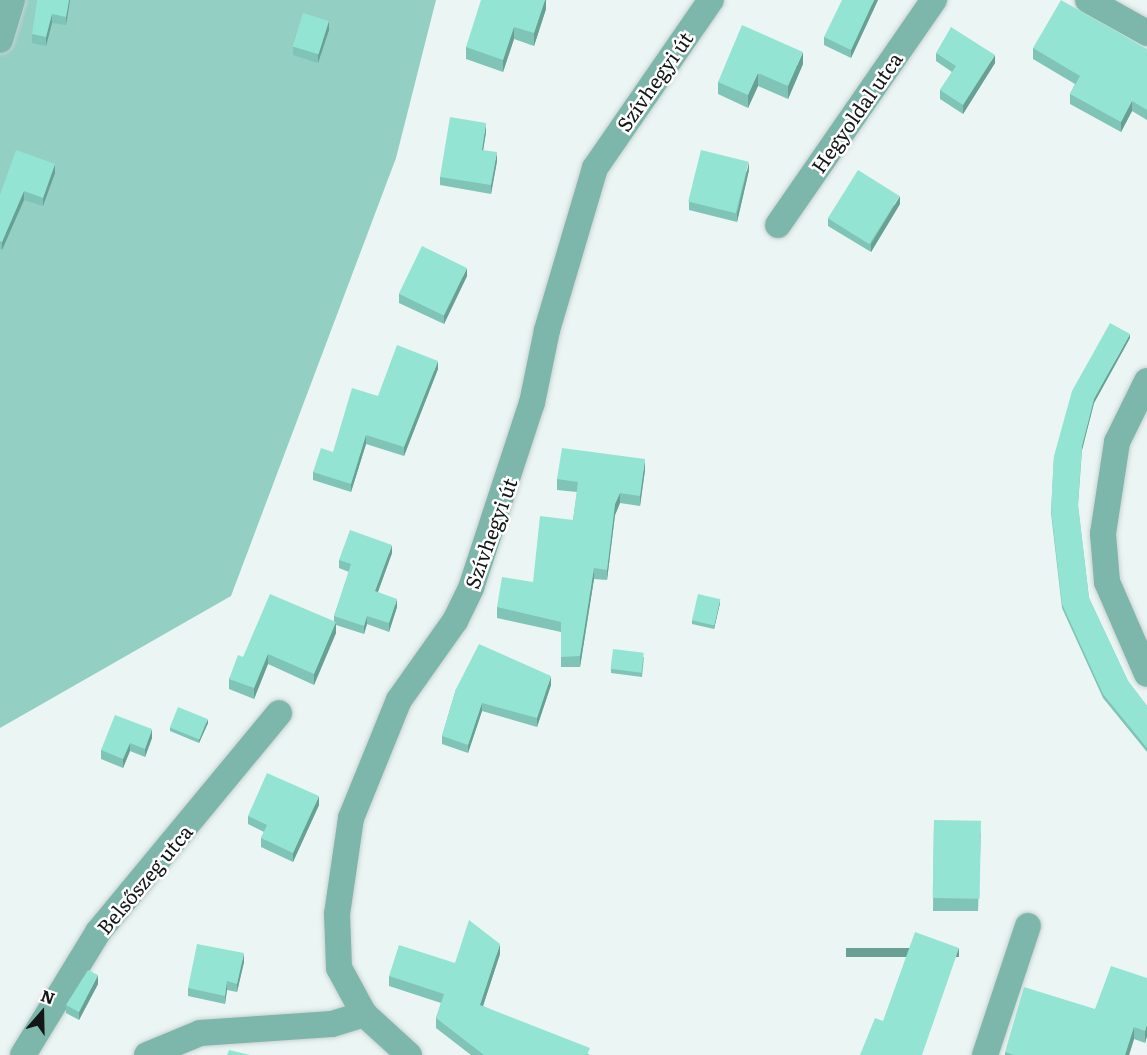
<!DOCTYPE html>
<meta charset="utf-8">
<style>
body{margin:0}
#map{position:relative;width:1147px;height:1055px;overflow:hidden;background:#ebf6f4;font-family:Literata,serif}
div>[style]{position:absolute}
.green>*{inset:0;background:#94cfc3}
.roads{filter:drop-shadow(0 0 2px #c9d2d1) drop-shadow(0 0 2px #c9d2d1)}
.street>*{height:26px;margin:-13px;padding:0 13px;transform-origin:13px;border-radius:13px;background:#7db7ab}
.wall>*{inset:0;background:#7fc4b6}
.shaded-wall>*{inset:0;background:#68a094;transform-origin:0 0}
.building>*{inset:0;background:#94e4d4;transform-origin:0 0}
span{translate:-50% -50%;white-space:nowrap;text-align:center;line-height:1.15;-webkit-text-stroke:5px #fff;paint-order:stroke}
.street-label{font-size:20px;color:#141717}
.north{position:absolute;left:12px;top:983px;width:60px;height:60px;-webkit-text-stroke:4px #fff;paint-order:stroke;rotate:20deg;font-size:16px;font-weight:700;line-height:24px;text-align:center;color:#141717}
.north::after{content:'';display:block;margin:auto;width:21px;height:27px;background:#141717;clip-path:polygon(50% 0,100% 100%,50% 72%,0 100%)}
</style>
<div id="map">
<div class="green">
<i style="clip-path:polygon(0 0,436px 0,396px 158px,231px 596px,0 728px)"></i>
</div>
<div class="roads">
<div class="street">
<i style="left:1088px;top:0;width:68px;rotate:29.2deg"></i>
<i style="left:0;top:40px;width:42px;rotate:-73.3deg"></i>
<i style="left:778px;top:225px;width:274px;rotate:-55.3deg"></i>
<i style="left:1147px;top:381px;width:68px;rotate:116.2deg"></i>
<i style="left:1117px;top:442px;width:93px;rotate:98.7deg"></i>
<i style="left:1103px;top:534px;width:48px;rotate:85.2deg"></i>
<i style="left:1107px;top:582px;width:100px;rotate:66.5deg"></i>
<i style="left:23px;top:1055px;width:144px;rotate:-58.6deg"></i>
<i style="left:98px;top:932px;width:284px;rotate:-50.4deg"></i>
<i style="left:147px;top:1055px;width:57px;rotate:-22.5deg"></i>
<i style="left:200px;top:1033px;width:132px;rotate:-3.9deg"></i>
<i style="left:332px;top:1024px;width:34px;rotate:-17deg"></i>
<i style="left:409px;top:1055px;width:61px;rotate:-137.7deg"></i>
<i style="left:364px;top:1014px;width:52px;rotate:-118.5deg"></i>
<i style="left:339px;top:968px;width:54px;rotate:-92.1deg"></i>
<i style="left:337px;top:914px;width:97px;rotate:-81.7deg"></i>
<i style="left:351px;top:818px;width:127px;rotate:-67.9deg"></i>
<i style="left:399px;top:700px;width:97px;rotate:-54.7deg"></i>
<i style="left:455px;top:621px;width:37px;rotate:-64deg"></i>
<i style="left:471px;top:588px;width:195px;rotate:-71.8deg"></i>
<i style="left:532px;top:403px;width:75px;rotate:-78.4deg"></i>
<i style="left:547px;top:330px;width:169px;rotate:-73.5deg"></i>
<i style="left:595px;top:168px;width:204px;rotate:-55.4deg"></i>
<i style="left:985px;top:1055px;width:136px;rotate:-71.6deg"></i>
</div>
</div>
<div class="wall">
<i style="clip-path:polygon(37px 0,70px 0,66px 25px,52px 23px,46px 46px,32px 43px,32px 34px)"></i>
<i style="clip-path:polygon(546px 0,546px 9px,534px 46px,514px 39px,503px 72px,466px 59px,466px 47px)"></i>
<i style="clip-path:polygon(878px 0,851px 58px,824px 45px,824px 37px)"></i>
<i style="clip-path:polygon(329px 30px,318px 63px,293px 55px,293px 47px)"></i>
<i style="clip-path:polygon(1033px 48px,1147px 49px,1147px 120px,1132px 111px,1121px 132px,1070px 104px,1070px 94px,1075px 84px,1033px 59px)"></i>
<i style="clip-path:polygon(936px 53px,995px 63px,963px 114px,940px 99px,940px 90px,952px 72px,936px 61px)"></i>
<i style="clip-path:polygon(803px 64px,788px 99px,758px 86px,748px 108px,718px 94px,718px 82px)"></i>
<i style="clip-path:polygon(486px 132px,483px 150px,497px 161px,491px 194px,440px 185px,440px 177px)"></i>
<i style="clip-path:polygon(749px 170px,737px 222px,689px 210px,689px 202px)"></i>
<i style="clip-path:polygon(55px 173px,43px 206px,24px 200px,2px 250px,0 249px,0 195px)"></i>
<i style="clip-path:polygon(900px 204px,871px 252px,828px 226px,828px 218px)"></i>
<i style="clip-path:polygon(467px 276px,444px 324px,399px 303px,399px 294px)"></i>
<i style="clip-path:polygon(1130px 338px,1094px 403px,1082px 450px,1078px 506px,1089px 598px,1128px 681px,1147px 706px,1147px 752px,1103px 698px,1062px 608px,1051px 513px,1054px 456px)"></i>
<i style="clip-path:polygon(438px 369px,404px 456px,366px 444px,351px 492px,313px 480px,313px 472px,333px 452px,378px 396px)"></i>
<i style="clip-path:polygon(645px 470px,640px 506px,620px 503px,615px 515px,607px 580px,594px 579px,580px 667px,561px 667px,561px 632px,497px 618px,497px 607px,533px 582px,573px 520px,577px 492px,557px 490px,557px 479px)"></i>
<i style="clip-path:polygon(392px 553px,378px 592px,397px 607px,389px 632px,367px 624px,364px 634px,336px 625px,336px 633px,314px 685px,268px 664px,254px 699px,229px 689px,229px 679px,243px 657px,334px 622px,334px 616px,349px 572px,339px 568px,339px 560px)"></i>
<i style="clip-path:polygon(720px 603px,714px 629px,692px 624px,692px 620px)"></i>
<i style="clip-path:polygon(644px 657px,642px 677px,611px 673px,611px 669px)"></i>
<i style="clip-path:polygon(551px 685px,537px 727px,482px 711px,468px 753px,442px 744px,442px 736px,456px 689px)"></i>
<i style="clip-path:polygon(208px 723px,199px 743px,170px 731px,170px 727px)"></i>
<i style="clip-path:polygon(152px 738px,145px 757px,130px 751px,123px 768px,101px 759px,101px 750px)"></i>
<i style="clip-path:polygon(319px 805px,293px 862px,261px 847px,261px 838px,264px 832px,248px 824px,248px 816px)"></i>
<i style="clip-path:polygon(934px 820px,981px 833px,978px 911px,933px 911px)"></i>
<i style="clip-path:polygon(500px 954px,483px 1006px,590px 1055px,471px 1055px,436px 1028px,436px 1018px,441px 1003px,389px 986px,389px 976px)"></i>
<i style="clip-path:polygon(244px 962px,237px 992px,227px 990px,225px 1004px,188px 996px,188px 988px)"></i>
<i style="clip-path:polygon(1147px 978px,1147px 1036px,1145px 1043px,1134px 1039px,1129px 1055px,1005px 1055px,1005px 1052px,1095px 1009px)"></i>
<i style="clip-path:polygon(98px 984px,79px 1020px,66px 1013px,66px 1005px)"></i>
</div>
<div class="shaded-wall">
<i style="clip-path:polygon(69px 0,70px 0,66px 25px,66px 17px)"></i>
<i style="clip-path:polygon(545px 0,546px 0,546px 9px,534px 46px,534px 33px)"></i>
<i style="clip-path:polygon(874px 0,878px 0,851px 58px,851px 50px)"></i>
<i style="clip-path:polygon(52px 14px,52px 23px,46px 46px,46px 37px)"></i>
<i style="clip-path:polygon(329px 21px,329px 30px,318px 63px,318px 55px)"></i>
<i style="clip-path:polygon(514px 27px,514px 39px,503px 72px,503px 60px)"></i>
<i style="clip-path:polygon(803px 52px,803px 64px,788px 99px,788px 86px)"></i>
<i style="clip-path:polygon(995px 55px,995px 63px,963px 114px,963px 105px)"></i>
<i style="clip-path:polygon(758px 73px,758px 86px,748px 108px,748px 95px)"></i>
<i style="clip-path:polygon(1132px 101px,1132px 111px,1121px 132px,1121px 122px)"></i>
<i style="clip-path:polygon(486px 123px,486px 132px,482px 158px,482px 150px)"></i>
<i style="clip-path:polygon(497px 152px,497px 161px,491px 194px,491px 185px)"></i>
<i style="clip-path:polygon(749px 162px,749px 170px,737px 222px,737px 214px)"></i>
<i style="clip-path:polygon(55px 164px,55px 173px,43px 206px,43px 198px)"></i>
<i style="clip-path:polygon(24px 191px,24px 200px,2px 250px,2px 242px)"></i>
<i style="clip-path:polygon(900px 196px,900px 204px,871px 252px,871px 244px)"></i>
<i style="clip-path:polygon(467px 268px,467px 276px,444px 324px,444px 316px)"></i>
<i style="clip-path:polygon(1130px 334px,1130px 338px,1094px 403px,1082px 450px,1082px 446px,1094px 399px)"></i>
<i style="clip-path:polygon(438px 361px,438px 369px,404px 456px,404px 447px)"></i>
<i style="clip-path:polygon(366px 435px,366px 444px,351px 492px,351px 484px)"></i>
<i style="clip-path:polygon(645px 459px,645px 470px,640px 506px,640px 496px)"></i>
<i style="clip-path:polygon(620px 493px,620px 503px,615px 515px,607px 580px,607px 570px,615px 504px)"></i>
<i style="clip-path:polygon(392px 545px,392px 553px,375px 600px,375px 591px)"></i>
<i style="clip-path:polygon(594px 568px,594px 579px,580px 667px,580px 656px)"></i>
<i style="clip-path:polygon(397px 599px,397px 607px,389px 632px,389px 623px)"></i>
<i style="clip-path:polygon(720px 599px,720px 603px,714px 629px,714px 625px)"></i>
<i style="clip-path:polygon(367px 616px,367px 624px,364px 634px,364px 626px)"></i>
<i style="clip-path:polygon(336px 622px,336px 633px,314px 685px,314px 674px)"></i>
<i style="clip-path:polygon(268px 654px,268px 664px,254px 699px,254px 688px)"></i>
<i style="clip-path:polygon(551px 676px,551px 685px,537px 727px,537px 718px)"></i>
<i style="clip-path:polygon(482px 703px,482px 711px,468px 753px,468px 745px)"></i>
<i style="clip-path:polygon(208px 719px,208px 723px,199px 743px,199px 739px)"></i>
<i style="clip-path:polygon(152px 729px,152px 738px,145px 757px,145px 749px)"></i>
<i style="clip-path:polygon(130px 743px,130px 751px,123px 768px,123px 759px)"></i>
<i style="clip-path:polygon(319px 796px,319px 805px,293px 862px,293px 853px)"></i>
<i style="clip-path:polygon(500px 944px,500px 954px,480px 1015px,480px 1005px)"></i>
<i style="left:959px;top:948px;width:9px;height:113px;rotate:90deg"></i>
<i style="clip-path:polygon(244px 953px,244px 962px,237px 992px,237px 984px)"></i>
<i style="clip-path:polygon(98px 975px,98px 984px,79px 1020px,79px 1012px)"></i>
<i style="clip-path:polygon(227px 981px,227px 990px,225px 1004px,225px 996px)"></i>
<i style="clip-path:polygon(1147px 1025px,1147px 1036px,1145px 1043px,1145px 1031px)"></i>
<i style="clip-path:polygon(1134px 1027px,1134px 1039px,1129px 1055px,1125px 1055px)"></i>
</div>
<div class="building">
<i style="clip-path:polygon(37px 0,69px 0,66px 17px,52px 14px,46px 37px,32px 34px)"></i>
<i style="clip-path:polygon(481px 0,545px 0,534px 33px,514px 27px,503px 60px,466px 47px)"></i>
<i style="clip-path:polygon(842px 0,874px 0,851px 50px,824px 37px)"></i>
<i style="clip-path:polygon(1061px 0,1147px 49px,1147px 110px,1132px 101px,1121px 122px,1070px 94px,1080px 76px,1033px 48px)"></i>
<i style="left:303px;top:13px;width:27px;height:35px;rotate:17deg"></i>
<i style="clip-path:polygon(742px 25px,803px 52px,788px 86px,758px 73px,748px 95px,718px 82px)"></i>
<i style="clip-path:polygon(951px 27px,995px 55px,963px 105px,940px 90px,956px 66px,936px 53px)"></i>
<i style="clip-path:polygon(450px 117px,486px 123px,482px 150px,497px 152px,491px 185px,440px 177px)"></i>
<i style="clip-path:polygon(16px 150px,55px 164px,43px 198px,24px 191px,2px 242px,0 241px,0 195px)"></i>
<i style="left:701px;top:150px;width:49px;height:53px;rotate:14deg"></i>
<i style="left:858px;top:170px;width:49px;height:57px;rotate:32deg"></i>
<i style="left:422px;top:246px;width:50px;height:53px;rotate:26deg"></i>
<i style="clip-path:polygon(1110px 323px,1130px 334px,1094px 399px,1082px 446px,1078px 504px,1089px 598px,1128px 681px,1147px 706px,1147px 748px,1103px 694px,1062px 604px,1051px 509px,1054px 456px,1072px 391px)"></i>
<i style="clip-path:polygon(397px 345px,438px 361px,404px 447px,366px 435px,351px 484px,313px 472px,321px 448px,333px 452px,352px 388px,378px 396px)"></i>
<i style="clip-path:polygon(562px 448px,645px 459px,640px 496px,620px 493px,615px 504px,607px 570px,594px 568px,580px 656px,561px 657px,561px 622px,497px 607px,502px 577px,533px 582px,540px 516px,573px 520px,578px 482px,557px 479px)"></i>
<i style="clip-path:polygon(350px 530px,392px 545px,375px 591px,397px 599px,389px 623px,367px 616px,364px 626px,334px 616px,351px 564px,339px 560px)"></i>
<i style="clip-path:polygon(270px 594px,336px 622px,314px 674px,268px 654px,254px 688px,229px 679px,238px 655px,243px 657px)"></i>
<i style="left:698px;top:594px;width:23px;height:27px;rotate:13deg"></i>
<i style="clip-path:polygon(479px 644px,551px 676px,537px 718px,482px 703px,468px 745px,442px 736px,456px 689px)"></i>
<i style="left:613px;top:649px;width:31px;height:20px;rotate:7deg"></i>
<i style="left:178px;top:707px;width:32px;height:22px;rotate:22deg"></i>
<i style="clip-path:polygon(115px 715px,152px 729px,145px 749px,130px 743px,123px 759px,101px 750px)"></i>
<i style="clip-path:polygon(267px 773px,319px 796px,293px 853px,261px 838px,267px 825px,248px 816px)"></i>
<i style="left:934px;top:820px;width:47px;height:78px;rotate:1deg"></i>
<i style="clip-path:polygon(469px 920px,500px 944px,480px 1005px,590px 1048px,587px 1055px,484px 1055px,436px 1018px,444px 994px,389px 976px,399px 945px,455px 963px)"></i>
<i style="clip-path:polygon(915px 932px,959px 948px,922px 1055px,860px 1055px,875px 1018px,883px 1021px)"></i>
<i style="clip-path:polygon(197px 944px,244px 953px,237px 984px,227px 981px,225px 996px,188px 988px)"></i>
<i style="clip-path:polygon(1111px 966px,1147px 978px,1147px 1025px,1145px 1031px,1134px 1027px,1125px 1055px,1014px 1055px,1005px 1052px,1024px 987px,1095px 1009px)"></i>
<i style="clip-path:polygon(88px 970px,98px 975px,79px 1012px,66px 1005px)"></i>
<i style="clip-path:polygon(229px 1050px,250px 1055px,227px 1055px)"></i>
</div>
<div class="street-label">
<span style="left:654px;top:81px;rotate:-55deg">Szívhegyi út</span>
<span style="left:856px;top:112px;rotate:-55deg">Hegyoldal utca</span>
<span style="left:490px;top:533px;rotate:-70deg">Szívhegyi út</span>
<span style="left:144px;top:879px;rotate:-50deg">Belsőszeg utca</span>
</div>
<div class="north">N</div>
</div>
